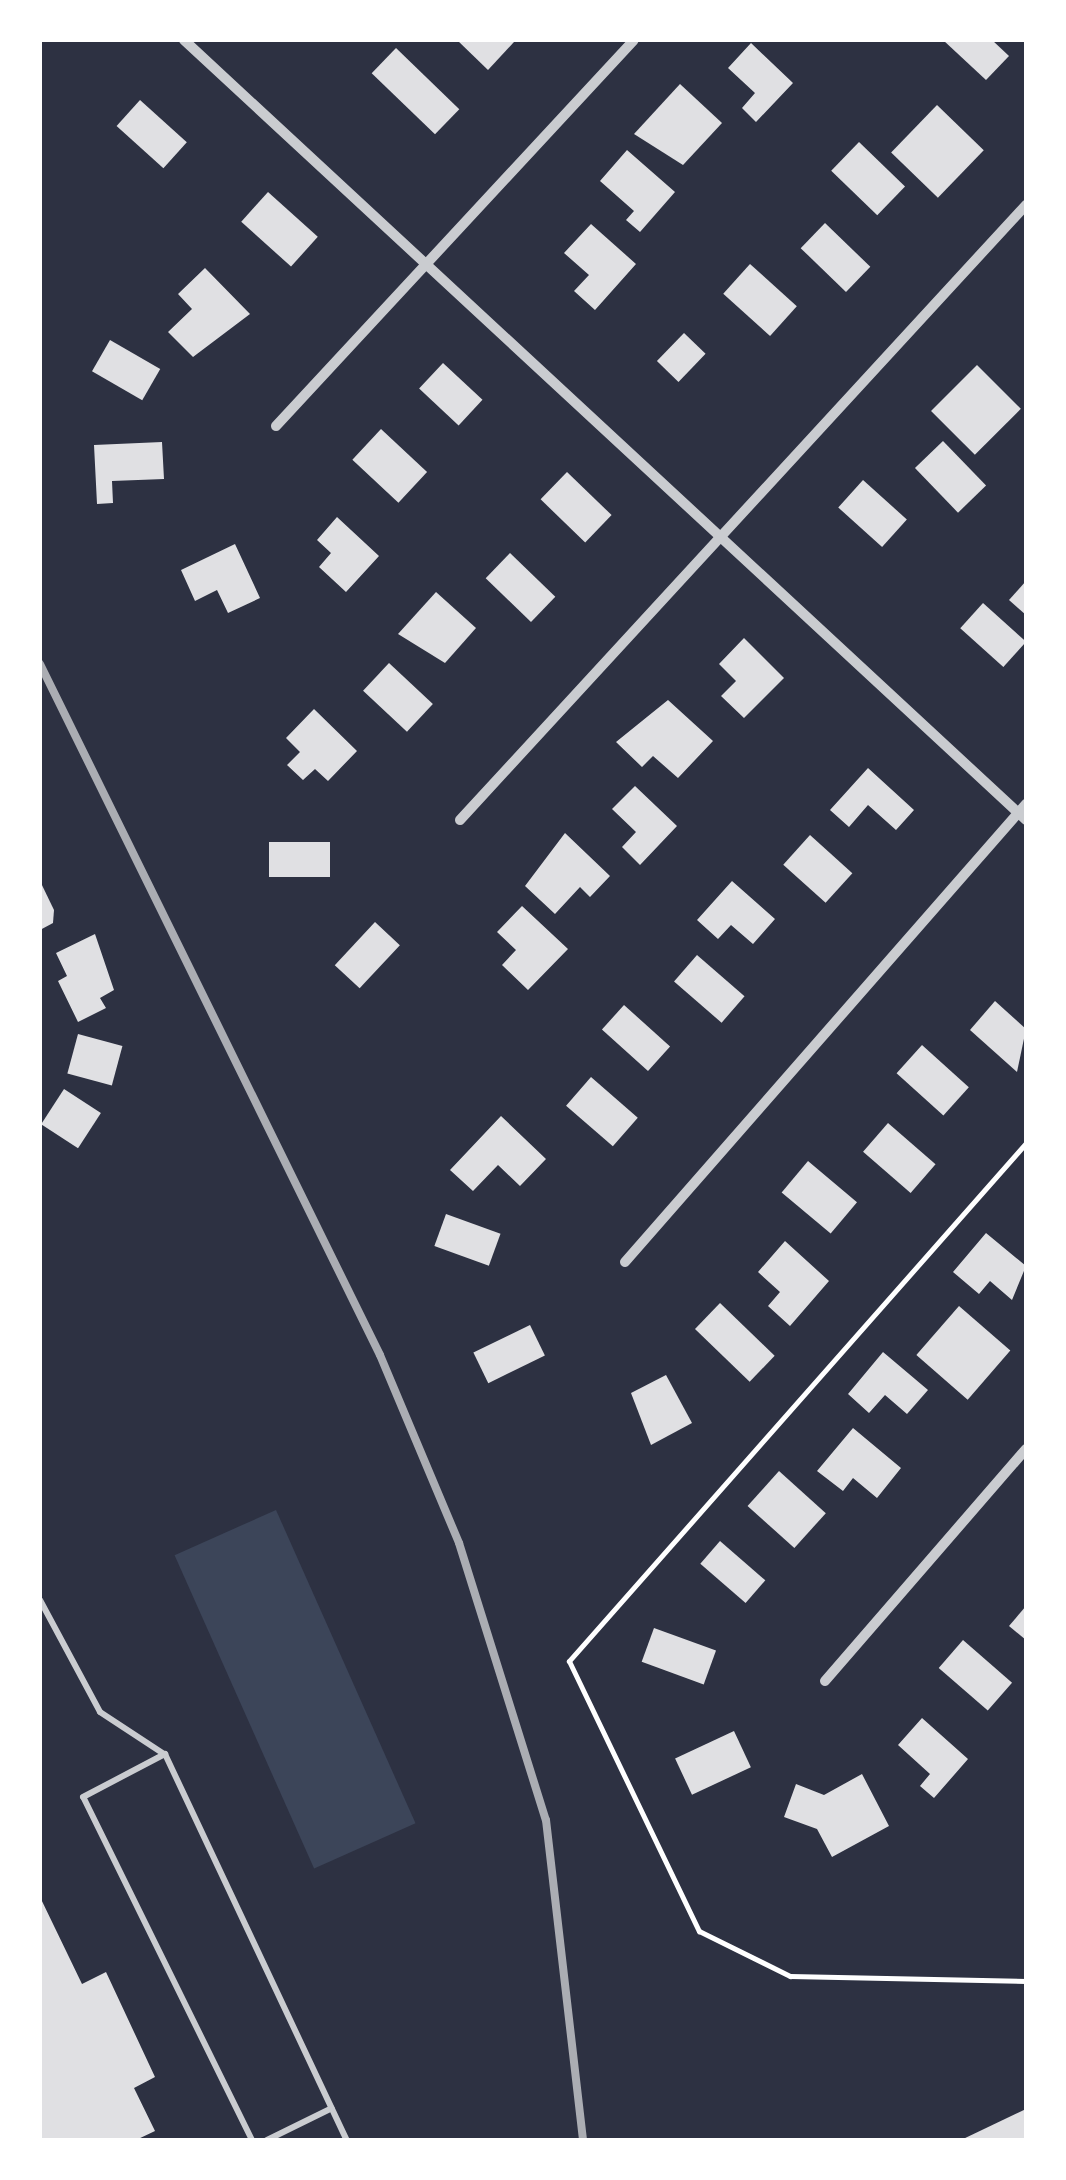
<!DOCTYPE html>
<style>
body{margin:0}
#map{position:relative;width:1066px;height:2180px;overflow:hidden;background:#2d3142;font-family:"PT Sans Narrow",sans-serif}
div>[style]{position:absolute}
.green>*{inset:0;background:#3c4559;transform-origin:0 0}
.building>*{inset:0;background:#e0e0e3;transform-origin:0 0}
.path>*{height:5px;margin:-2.5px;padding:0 2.5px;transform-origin:2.5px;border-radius:2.5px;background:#fff}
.service>*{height:6px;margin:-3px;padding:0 3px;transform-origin:3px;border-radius:3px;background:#caccd0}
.minor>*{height:10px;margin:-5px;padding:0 5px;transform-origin:5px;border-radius:5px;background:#caccd0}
.rail>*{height:8px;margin:-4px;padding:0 4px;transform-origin:4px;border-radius:4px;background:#abadb3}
span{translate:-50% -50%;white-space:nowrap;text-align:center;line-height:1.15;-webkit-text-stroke:8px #fff;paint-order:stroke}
.frame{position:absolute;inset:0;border:42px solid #fff;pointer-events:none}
</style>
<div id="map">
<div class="green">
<i style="left:276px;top:1510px;width:343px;height:111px;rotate:66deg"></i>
</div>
<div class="building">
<i style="clip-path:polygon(457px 40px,513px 40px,514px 42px,488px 70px)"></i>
<i style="clip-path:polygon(943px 40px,992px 40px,1009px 56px,986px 80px)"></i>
<i style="clip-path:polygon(751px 43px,793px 83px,756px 122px,742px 108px,755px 93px,728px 68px)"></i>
<i style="left:396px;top:48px;width:88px;height:35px;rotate:44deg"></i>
<i style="clip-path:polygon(680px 84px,722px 123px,683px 165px,634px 134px)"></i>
<i style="left:140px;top:100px;width:63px;height:35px;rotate:42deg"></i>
<i style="left:937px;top:105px;width:65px;height:66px;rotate:44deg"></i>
<i style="left:859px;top:142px;width:64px;height:40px;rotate:44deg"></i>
<i style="clip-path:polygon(627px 150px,675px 192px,640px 232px,626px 220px,634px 211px,600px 181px)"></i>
<i style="left:268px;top:192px;width:67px;height:40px;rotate:42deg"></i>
<i style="left:825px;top:223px;width:63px;height:35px;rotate:44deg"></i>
<i style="clip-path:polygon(591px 224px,636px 264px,595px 310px,574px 291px,589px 275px,564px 253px)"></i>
<i style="left:750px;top:264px;width:63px;height:40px;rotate:42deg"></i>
<i style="clip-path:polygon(205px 268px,250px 314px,193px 357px,168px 332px,192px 309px,178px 294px)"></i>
<i style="left:684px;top:333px;width:30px;height:39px;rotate:44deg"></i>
<i style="left:110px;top:340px;width:58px;height:36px;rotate:30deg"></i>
<i style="left:443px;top:363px;width:54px;height:35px;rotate:43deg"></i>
<i style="left:977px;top:365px;width:62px;height:65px;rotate:45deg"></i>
<i style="left:381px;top:429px;width:63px;height:42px;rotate:43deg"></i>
<i style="left:943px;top:441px;width:62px;height:39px;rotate:46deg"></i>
<i style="clip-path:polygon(162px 442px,164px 479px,112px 481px,113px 503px,97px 504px,94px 445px)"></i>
<i style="left:567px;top:472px;width:62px;height:38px;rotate:44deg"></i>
<i style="left:863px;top:480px;width:59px;height:37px;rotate:42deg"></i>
<i style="clip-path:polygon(337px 517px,379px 556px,346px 592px,319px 567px,331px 553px,317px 540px)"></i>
<i style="clip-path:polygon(235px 544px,260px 598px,228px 613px,217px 590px,195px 601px,181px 570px)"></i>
<i style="left:510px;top:553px;width:63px;height:35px;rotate:44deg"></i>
<i style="clip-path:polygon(1026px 581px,1026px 615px,1009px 600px)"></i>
<i style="clip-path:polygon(436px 592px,476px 628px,445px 663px,398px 634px)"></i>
<i style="left:983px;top:603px;width:58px;height:34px;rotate:42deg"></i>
<i style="clip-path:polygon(744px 638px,784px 678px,744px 718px,721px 696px,736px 681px,719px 664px)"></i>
<i style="left:389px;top:663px;width:60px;height:38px;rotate:43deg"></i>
<i style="clip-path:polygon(668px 700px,713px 741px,678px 778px,653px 756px,642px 767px,616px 742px)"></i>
<i style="clip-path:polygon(314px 709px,357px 751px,328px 781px,315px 769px,303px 780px,287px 765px,300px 752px,286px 738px)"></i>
<i style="clip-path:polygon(868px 768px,914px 810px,896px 830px,868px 805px,849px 827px,830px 810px)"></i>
<i style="clip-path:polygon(635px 786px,677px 826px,640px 865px,622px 847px,636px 832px,612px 809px)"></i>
<i style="clip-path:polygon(565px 833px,610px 876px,590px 897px,580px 887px,555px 914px,525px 886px)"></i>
<i style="left:810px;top:835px;width:57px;height:40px;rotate:42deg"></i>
<i style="left:269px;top:842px;width:61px;height:35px"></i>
<i style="clip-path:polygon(40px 881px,54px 910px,53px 923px,40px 930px)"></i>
<i style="clip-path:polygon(732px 881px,775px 919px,753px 944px,731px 925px,718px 939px,697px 920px)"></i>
<i style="clip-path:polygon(522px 906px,568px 949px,528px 990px,502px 965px,516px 950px,497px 932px)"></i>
<i style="left:375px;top:922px;width:34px;height:59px;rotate:43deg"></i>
<i style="clip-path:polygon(95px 934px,114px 990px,100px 998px,106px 1008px,78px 1022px,58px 981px,67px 976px,56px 953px)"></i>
<i style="left:697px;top:955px;width:63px;height:35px;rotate:41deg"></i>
<i style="clip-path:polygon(995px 1001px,1026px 1029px,1017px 1072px,970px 1030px)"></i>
<i style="left:624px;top:1005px;width:62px;height:33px;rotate:42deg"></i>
<i style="left:78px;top:1034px;width:46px;height:41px;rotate:15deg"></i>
<i style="left:922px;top:1045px;width:63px;height:38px;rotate:42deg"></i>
<i style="left:591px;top:1077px;width:62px;height:38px;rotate:41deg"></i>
<i style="left:64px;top:1089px;width:44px;height:42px;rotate:33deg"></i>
<i style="clip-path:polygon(501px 1116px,546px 1159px,520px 1186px,498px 1165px,473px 1191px,450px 1170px)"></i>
<i style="left:888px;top:1123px;width:63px;height:38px;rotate:41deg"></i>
<i style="left:808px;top:1161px;width:64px;height:41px;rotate:40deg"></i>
<i style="left:446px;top:1214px;width:58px;height:34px;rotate:20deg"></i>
<i style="clip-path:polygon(986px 1233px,1026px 1266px,1012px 1300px,990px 1281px,979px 1294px,953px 1272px)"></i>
<i style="clip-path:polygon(785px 1241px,829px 1281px,790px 1326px,768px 1306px,780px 1292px,758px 1272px)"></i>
<i style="left:720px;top:1303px;width:76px;height:36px;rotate:44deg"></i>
<i style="left:959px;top:1306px;width:68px;height:65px;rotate:41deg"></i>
<i style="left:530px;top:1325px;width:34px;height:63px;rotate:64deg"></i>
<i style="clip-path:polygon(883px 1352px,928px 1390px,907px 1414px,885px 1395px,869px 1413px,848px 1394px)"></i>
<i style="clip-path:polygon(666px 1375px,692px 1423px,651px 1445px,631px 1393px)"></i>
<i style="clip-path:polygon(853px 1428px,901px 1468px,877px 1498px,853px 1478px,843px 1491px,817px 1471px)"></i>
<i style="left:779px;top:1471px;width:63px;height:47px;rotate:42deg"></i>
<i style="left:720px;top:1541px;width:60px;height:30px;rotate:41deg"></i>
<i style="clip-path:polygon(1026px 1606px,1026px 1640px,1009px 1626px)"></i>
<i style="left:654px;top:1628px;width:66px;height:36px;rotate:20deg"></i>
<i style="left:963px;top:1640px;width:65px;height:37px;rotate:41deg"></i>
<i style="clip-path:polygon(922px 1718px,968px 1759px,934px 1798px,920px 1786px,930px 1774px,898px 1745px)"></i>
<i style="left:734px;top:1731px;width:40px;height:65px;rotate:65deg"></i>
<i style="clip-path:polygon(862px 1774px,889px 1826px,832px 1857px,817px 1829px,784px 1817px,796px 1784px,824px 1795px)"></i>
<i style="clip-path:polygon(40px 1897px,82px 1984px,106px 1972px,155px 2077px,134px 2088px,155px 2131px,136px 2140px,40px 2140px)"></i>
<i style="clip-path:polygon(1026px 2109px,1026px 2140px,961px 2140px)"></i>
</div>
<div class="path">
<i style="left:1026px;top:1143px;width:691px;rotate:131.42deg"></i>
<i style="left:569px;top:1661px;width:300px;rotate:64.3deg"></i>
<i style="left:699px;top:1931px;width:102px;rotate:26.3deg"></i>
<i style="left:790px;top:1976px;width:236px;rotate:1.2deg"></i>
</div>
<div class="service">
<i style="left:40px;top:1600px;width:127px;rotate:61.8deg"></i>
<i style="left:100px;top:1712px;width:77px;rotate:33.3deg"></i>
<i style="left:252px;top:2140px;width:382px;rotate:-116.2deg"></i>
<i style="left:83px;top:1797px;width:93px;rotate:-27.7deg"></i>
<i style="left:165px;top:1754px;width:427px;rotate:64.8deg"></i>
<i style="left:267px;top:2140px;width:72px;rotate:-26.2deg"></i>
</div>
<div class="minor">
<i style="left:184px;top:40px;width:1148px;rotate:42.81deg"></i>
<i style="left:276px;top:426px;width:526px;rotate:-47.16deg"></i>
<i style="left:460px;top:820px;width:836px;rotate:-47.38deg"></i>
<i style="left:625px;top:1262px;width:609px;rotate:-48.8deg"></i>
<i style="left:825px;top:1681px;width:307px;rotate:-49.1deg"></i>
</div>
<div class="rail">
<i style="left:40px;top:664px;width:770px;rotate:63.8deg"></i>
<i style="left:380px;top:1355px;width:204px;rotate:67.2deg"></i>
<i style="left:459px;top:1543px;width:290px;rotate:72.6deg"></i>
<i style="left:546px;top:1820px;width:322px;rotate:83.4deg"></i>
</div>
<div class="frame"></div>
</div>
